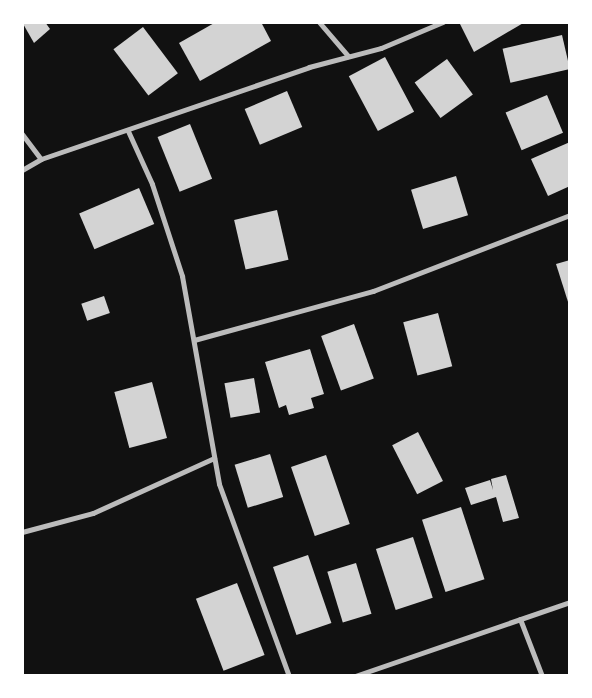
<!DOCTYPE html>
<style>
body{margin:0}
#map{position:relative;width:592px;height:698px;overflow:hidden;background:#111;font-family:Inter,sans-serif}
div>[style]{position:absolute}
.building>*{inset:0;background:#d3d3d3;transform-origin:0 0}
.minor>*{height:5px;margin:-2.5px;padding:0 2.5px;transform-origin:2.5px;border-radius:2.5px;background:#bcbcbc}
span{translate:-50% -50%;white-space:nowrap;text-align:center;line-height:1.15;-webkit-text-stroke:5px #fff;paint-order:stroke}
.frame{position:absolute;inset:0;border:24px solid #fff;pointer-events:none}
</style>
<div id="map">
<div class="building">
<i style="clip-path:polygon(22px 22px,45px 22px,50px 29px,34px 43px)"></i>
<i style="clip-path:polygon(216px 22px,261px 22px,271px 41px,200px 81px,179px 43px)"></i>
<i style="clip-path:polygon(459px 22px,525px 22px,474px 52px)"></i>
<i style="left:143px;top:27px;width:58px;height:37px;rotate:53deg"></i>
<i style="left:562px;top:35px;width:35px;height:61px;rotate:77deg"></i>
<i style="left:385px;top:57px;width:62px;height:41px;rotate:62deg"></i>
<i style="left:447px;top:59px;width:44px;height:40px;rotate:54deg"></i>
<i style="left:287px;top:91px;width:39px;height:46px;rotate:67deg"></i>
<i style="left:547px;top:95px;width:41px;height:45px;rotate:67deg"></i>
<i style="left:190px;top:124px;width:59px;height:35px;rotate:68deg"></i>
<i style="clip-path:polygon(570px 142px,570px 186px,548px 196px,531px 159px)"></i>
<i style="left:456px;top:176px;width:41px;height:47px;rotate:73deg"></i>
<i style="left:139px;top:188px;width:39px;height:65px;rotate:67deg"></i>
<i style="left:277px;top:210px;width:51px;height:44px;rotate:77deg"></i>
<i style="clip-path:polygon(570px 260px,570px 305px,569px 305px,556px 264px)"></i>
<i style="left:104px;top:296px;width:18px;height:24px;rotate:71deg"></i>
<i style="left:438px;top:313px;width:55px;height:36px;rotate:75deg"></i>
<i style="left:354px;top:324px;width:58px;height:35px;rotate:70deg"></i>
<i style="clip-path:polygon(310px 349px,324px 394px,311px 398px,314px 408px,289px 415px,286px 405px,279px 408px,265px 362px)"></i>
<i style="left:254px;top:378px;width:35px;height:30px;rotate:80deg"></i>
<i style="left:152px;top:382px;width:58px;height:39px;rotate:75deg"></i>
<i style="left:418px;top:432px;width:55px;height:29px;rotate:63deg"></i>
<i style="left:270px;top:454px;width:45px;height:37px;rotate:73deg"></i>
<i style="left:326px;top:455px;width:73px;height:37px;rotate:71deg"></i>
<i style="clip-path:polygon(506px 475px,519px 518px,503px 522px,496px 497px,471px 505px,465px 488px,490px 480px,493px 490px,491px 479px)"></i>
<i style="left:461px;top:507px;width:76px;height:41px;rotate:72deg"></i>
<i style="left:413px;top:537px;width:64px;height:39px;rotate:72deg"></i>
<i style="left:308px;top:555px;width:72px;height:37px;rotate:71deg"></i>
<i style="left:356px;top:563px;width:53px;height:30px;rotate:73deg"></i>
<i style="left:237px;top:583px;width:77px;height:44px;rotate:69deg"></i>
</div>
<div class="minor">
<i style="left:319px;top:22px;width:45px;rotate:49.5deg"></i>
<i style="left:128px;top:131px;width:58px;rotate:65.6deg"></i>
<i style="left:152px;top:184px;width:97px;rotate:71.9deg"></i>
<i style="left:182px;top:276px;width:211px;rotate:79.9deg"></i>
<i style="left:219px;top:484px;width:204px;rotate:70deg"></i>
<i style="left:22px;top:134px;width:31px;rotate:53deg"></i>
<i style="left:22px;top:170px;width:22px;rotate:-30deg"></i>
<i style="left:41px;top:159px;width:283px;rotate:-18.9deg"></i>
<i style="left:309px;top:67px;width:74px;rotate:-14.8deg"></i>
<i style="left:381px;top:48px;width:67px;rotate:-22.8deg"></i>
<i style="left:194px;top:340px;width:186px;rotate:-15.3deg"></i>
<i style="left:373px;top:291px;width:211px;rotate:-21.1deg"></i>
<i style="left:22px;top:532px;width:73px;rotate:-15deg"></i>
<i style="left:93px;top:513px;width:133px;rotate:-24.4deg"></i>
<i style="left:520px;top:619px;width:61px;rotate:68.9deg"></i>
<i style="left:355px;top:676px;width:227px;rotate:-19deg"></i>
</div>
<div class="frame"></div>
</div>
